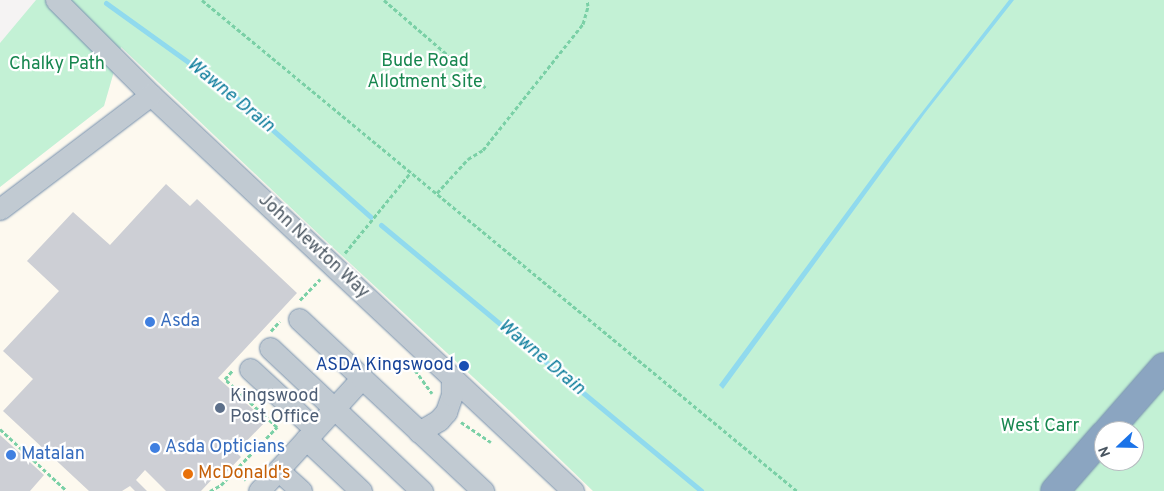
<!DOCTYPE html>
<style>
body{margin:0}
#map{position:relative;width:1164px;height:491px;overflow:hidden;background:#f5f3f3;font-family:Overpass,sans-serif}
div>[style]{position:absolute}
.commercial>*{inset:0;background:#fdf9ef}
.green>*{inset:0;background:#c3f1d5}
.water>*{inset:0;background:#90daee}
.stream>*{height:5px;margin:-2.5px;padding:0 2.5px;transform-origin:2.5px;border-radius:2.5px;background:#90daee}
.building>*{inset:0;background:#cdcfd5}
.path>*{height:3px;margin-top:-1.5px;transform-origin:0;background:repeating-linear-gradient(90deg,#7ad0a6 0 4px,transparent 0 6.5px)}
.roads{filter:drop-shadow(0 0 1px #7690ad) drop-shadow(0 0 1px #7690ad)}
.minor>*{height:21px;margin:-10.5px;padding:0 10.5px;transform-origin:10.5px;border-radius:10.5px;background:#c1cad2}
.highway>*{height:28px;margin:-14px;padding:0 14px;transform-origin:14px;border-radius:14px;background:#8ba5c1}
.dots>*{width:14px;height:14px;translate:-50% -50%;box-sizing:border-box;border:2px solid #fff;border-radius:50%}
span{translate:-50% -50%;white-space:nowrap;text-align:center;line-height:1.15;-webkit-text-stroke:4.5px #fff;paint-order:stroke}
.park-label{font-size:18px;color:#17864f}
.street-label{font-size:18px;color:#4a5661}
.shop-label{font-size:18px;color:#366cbe}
.left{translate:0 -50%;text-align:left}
.transit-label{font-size:18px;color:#164399}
.right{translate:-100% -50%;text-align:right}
.service-label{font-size:18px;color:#4e5e75}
.food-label{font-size:18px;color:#c56008}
.water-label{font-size:19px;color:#0c7c9b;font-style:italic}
.north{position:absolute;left:1094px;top:421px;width:50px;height:50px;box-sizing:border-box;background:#fff;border:1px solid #b7bbc0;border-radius:50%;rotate:249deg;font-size:14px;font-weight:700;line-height:20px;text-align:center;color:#4a5661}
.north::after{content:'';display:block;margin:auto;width:18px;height:22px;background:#1a73e8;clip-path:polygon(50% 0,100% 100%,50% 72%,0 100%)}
</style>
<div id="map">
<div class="commercial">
<i style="clip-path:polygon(121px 47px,325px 240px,512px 413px,593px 491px,0 491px,0 187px,104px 106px)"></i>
</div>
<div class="green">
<i style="clip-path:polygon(evenodd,36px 0,1164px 0,1164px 491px,593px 491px,512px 413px,325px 240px,121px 47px,104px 106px,0 187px,0 43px,36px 0,1104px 431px,1134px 431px,1134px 461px,1104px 461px,1104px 431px)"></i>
</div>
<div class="water">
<i style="clip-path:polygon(1009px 0,1014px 0,925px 113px,723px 389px,719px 385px,888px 156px)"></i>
</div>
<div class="stream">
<i style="left:106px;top:3px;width:153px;rotate:35.7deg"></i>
<i style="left:230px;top:92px;width:188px;rotate:41.6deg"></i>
<i style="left:381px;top:225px;width:416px;rotate:39.7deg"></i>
</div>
<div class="building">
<i style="clip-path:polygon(166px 184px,190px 206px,197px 199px,297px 293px,218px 378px,266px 421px,236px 452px,241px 457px,222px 477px,217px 474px,201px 491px,166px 491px,145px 470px,136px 480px,147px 491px,135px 491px,130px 486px,122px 491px,89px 491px,3px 411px,33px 379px,3px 351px,59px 291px,27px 261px,73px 212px,110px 245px)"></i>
<i style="clip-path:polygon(0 435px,44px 475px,30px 491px,0 491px)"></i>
</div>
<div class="path">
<i style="left:202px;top:0;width:771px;rotate:39.53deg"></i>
<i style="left:384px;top:0;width:135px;rotate:40.8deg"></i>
<i style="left:437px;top:193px;width:46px;rotate:-47.6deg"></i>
<i style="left:468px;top:159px;width:17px;rotate:-31deg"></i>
<i style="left:483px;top:150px;width:161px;rotate:-51.6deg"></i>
<i style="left:583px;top:24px;width:19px;rotate:-74deg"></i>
<i style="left:588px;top:6px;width:6px;rotate:-99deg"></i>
<i style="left:345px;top:253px;width:104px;rotate:-50.8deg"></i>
<i style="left:300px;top:300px;width:29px;rotate:-46deg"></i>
<i style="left:271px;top:331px;width:13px;rotate:-48deg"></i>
<i style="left:415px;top:370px;width:29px;rotate:54deg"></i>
<i style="left:461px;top:422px;width:36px;rotate:34deg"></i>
<i style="left:0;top:429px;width:91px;rotate:42.8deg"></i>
<i style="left:236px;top:470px;width:14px;rotate:45deg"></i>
<i style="left:210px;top:491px;width:13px;rotate:-29deg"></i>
<i style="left:221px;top:485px;width:81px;rotate:-46deg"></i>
<i style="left:277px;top:427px;width:71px;rotate:-137.3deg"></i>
<i style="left:225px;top:379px;width:11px;rotate:-49deg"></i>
</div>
<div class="roads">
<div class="minor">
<i style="left:56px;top:0;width:134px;rotate:45deg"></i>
<i style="left:151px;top:95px;width:579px;rotate:43.18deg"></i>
<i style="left:0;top:209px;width:189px;rotate:-37.1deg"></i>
<i style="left:299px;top:319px;width:86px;rotate:43.1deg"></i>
<i style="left:270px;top:348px;width:209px;rotate:43.3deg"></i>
<i style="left:250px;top:369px;width:88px;rotate:42.7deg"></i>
<i style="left:419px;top:432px;width:23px;rotate:-31deg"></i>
<i style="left:439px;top:420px;width:11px;rotate:-49deg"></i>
<i style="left:446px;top:412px;width:18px;rotate:-71deg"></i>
<i style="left:452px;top:395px;width:18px;rotate:-90deg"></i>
<i style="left:306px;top:439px;width:76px;rotate:43.4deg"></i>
<i style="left:278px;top:470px;width:31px;rotate:42deg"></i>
<i style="left:259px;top:491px;width:153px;rotate:-47.7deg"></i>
<i style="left:362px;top:378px;width:166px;rotate:43deg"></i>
</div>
<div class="highway">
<i style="left:1108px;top:431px;width:85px;rotate:-48.8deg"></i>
<i style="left:1055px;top:491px;width:74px;rotate:-48.8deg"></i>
</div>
</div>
<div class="dots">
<i style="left:150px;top:322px;background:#3f7fe0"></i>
<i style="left:464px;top:366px;background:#1a4fb4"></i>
<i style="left:220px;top:408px;background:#5c6f8a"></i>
<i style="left:155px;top:448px;background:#3f7fe0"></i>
<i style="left:11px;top:455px;background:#3f7fe0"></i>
<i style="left:188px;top:474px;background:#e8710a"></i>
</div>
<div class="park-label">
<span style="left:425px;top:73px">Bude Road<br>Allotment Site</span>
<span style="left:57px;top:65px">Chalky Path</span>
<span style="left:1040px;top:427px">West Carr</span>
</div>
<div class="street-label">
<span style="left:313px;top:247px;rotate:43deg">John Newton Way</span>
</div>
<div class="shop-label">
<span class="left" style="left:160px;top:322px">Asda</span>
<span class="left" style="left:165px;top:448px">Asda Opticians</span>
<span class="left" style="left:21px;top:455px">Matalan</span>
</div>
<div class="transit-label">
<span class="right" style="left:454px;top:366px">ASDA Kingswood</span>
</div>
<div class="service-label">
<span class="left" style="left:230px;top:408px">Kingswood<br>Post Office</span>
</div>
<div class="food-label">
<span class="left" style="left:198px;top:474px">McDonald's</span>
</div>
<div class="water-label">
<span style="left:230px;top:96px;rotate:39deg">Wawne Drain</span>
<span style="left:541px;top:358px;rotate:40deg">Wawne Drain</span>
</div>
<div class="north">N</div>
</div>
